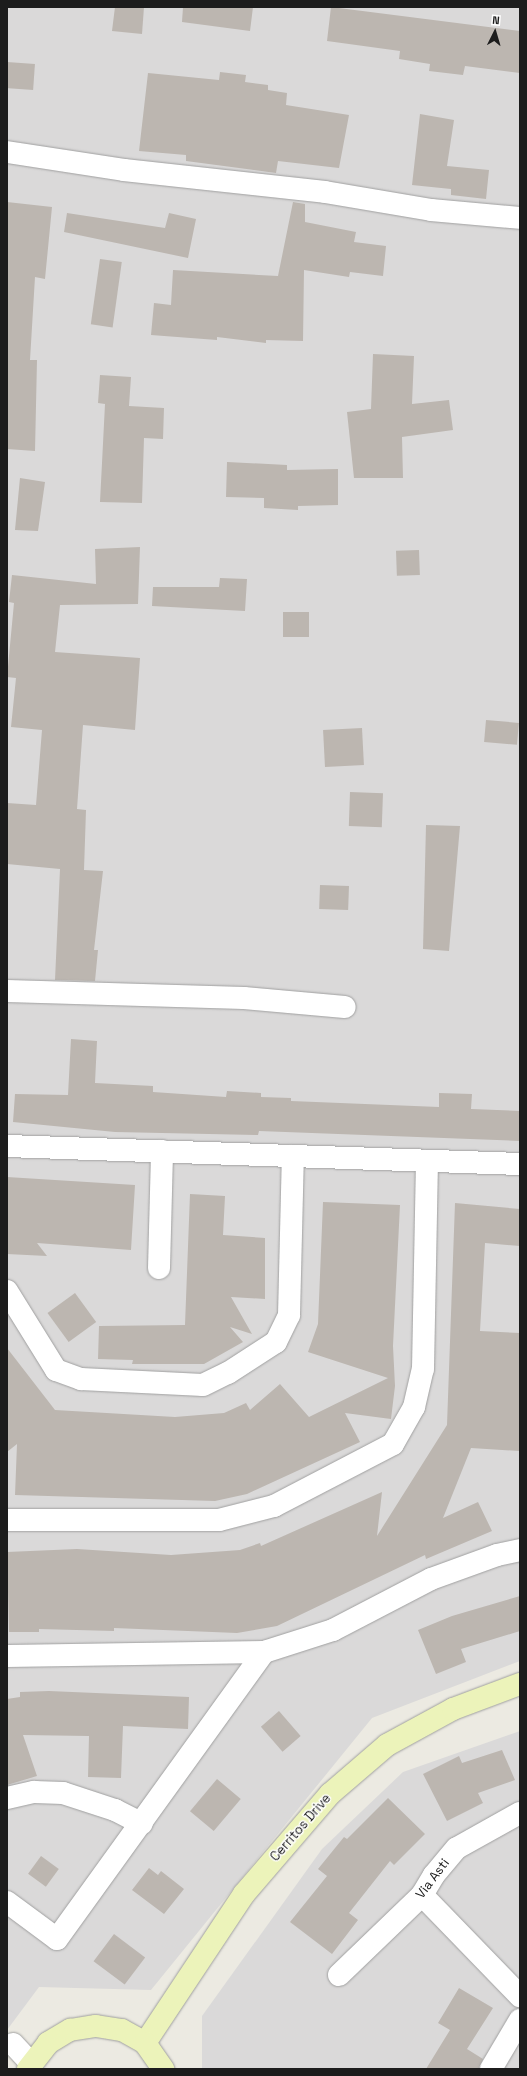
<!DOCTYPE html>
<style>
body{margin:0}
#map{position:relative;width:527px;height:2076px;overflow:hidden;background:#eceae2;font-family:"Space Grotesk",sans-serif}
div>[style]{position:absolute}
.residential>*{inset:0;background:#dad9d9}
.building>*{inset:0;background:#bcb6b0;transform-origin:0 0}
.roads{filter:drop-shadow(0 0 1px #a0a0a0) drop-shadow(0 0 1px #a0a0a0)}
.street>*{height:22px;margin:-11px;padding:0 11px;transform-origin:11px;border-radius:11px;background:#fff}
.secondary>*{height:22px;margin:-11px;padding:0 11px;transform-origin:11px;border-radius:11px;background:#ecf3ba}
span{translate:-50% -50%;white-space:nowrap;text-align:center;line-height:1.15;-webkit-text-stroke:3px #fff;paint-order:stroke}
.street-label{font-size:13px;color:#1c1c1c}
.frame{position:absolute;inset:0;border:8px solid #1c1c1c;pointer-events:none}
.north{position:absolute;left:475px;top:12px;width:40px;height:40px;-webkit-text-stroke:3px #fff;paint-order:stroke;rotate:5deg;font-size:11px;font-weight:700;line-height:16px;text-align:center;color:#1c1c1c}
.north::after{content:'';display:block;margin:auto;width:14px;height:18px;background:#1c1c1c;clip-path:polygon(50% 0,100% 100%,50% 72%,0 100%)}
</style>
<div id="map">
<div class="residential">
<i style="clip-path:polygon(7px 7px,520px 7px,520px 1661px,372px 1718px,151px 1990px,39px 1987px,7px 2030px)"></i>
<i style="clip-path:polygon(520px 1731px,520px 2069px,202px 2069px,202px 2016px,322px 1849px,403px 1772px)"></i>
</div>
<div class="building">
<i style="clip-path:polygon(115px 7px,144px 7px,142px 34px,112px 31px)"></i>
<i style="clip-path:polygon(183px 7px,253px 7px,250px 31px,182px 22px)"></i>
<i style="clip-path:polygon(331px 7px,520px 31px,520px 73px,465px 66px,463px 75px,429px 71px,430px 64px,399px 59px,400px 51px,327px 41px)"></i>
<i style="left:7px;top:62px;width:28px;height:26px;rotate:4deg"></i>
<i style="clip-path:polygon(220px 72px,246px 75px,245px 82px,268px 85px,268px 90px,287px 93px,286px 105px,349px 115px,339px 168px,278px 161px,276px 173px,186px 161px,186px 155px,139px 151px,148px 73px,219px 80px)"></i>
<i style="clip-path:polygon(420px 114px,454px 120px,447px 166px,489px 170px,486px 199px,451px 195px,451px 189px,412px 185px)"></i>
<i style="clip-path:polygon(7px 202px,52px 207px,45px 279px,35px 277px,30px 360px,37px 360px,35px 451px,7px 449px)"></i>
<i style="clip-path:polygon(293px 202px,305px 204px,305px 222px,356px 232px,354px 242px,386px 246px,383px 276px,350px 272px,349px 277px,304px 270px,303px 341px,266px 340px,266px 343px,217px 337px,217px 340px,151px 335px,154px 303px,171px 305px,173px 270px,278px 276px)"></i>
<i style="clip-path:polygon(67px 213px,165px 228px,169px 213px,196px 219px,188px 258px,64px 232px)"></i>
<i style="left:100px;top:259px;width:22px;height:66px;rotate:8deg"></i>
<i style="clip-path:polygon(373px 354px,414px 356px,412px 404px,449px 400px,453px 430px,402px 437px,403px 478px,354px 478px,347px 412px,371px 409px)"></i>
<i style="clip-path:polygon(100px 375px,131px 377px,129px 406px,164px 408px,163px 439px,144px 438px,142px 503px,100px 502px,105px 404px,98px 403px)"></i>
<i style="clip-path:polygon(227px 462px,287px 465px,287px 470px,338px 469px,338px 505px,298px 506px,298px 510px,264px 508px,264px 498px,226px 497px)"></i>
<i style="clip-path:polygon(20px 478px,45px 482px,38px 531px,15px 530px)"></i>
<i style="clip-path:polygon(140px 547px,138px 604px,60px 605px,55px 652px,140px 658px,135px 730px,83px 725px,77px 809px,86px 810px,84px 870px,103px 871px,94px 950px,98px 950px,95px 981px,55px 980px,60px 869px,7px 864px,7px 803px,36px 805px,42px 730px,11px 727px,16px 678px,7px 677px,14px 603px,9px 602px,12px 575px,96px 584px,95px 549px)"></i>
<i style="left:419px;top:550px;width:25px;height:23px;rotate:88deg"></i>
<i style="clip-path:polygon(220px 578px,247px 579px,245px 611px,152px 606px,153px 587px,219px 587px)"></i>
<i style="left:309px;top:612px;width:25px;height:26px;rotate:90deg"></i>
<i style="left:486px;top:720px;width:33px;height:22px;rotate:5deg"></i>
<i style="left:362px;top:728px;width:37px;height:39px;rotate:87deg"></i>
<i style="left:350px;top:792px;width:33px;height:34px;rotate:2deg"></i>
<i style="clip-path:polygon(426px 825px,460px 826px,449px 951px,423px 949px)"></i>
<i style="left:320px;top:885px;width:29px;height:24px;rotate:2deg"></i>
<i style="clip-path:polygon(71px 1039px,97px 1041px,95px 1083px,153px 1086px,153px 1092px,226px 1097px,227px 1091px,261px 1093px,261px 1097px,291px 1098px,291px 1101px,439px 1107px,439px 1093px,472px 1094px,471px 1109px,520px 1111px,520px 1141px,259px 1131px,258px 1135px,115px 1132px,13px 1122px,15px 1094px,68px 1095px)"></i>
<i style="clip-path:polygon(7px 1177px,135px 1185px,131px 1250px,37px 1243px,47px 1256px,7px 1254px)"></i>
<i style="clip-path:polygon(190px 1194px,225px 1196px,223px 1235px,265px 1238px,265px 1299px,231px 1297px,252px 1334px,230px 1327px,243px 1342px,204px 1364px,132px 1364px,133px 1360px,98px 1359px,99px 1326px,185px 1325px)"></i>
<i style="clip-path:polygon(323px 1202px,400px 1205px,393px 1346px,395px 1386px,391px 1419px,345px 1413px,360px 1442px,247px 1494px,215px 1501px,15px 1495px,17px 1444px,7px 1452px,7px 1348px,55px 1410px,175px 1417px,224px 1413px,246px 1403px,250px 1410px,280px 1384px,309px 1417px,388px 1378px,308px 1352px,318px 1324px)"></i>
<i style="clip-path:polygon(455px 1203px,520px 1209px,520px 1246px,485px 1243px,480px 1331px,520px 1333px,520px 1451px,471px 1448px,443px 1518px,478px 1502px,492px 1531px,426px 1559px,425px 1555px,277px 1626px,237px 1633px,114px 1628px,114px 1631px,39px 1629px,39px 1632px,9px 1632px,7px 1552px,77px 1549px,171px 1555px,240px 1550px,260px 1543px,261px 1546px,382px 1492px,377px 1536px,447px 1425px)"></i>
<i style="left:75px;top:1293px;width:36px;height:34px;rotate:54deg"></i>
<i style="clip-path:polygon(520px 1596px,520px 1631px,461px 1649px,466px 1662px,436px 1674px,418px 1630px,452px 1616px)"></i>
<i style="clip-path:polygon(49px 1691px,189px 1697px,188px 1729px,123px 1726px,121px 1778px,88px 1777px,89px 1736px,23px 1735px,37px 1776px,7px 1785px,7px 1699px,20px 1697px,20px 1692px)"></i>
<i style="left:279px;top:1711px;width:33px;height:24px;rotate:49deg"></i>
<i style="clip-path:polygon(502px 1750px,515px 1780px,478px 1793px,483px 1803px,447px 1821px,423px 1774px,459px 1756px,462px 1763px)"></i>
<i style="left:217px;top:1779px;width:31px;height:42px;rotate:40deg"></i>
<i style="clip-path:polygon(388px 1798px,425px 1834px,394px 1865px,390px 1861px,349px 1913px,358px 1920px,332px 1954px,290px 1922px,327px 1876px,318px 1869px,344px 1837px,347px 1839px)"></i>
<i style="left:41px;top:1856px;width:22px;height:22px;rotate:36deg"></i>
<i style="clip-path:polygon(149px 1868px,158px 1875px,161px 1871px,184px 1889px,164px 1914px,132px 1890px)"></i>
<i style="left:114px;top:1934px;width:39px;height:34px;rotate:37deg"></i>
<i style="clip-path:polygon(459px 1988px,493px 2008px,467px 2049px,483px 2059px,479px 2069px,426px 2069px,450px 2030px,438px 2023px)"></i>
</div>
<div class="roads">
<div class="street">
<i style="left:7px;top:152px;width:118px;rotate:8.7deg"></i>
<i style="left:124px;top:170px;width:202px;rotate:6.2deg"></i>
<i style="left:325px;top:192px;width:108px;rotate:9.6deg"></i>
<i style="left:431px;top:210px;width:89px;rotate:5.1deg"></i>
<i style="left:7px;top:991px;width:237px;rotate:1.7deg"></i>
<i style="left:244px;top:998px;width:101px;rotate:5.1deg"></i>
<i style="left:7px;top:1146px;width:513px;rotate:2.01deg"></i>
<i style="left:159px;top:1268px;width:117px;rotate:-88.5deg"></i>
<i style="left:7px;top:1291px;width:93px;rotate:58.2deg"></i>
<i style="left:56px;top:1370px;width:27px;rotate:20deg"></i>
<i style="left:81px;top:1379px;width:122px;rotate:2.8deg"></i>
<i style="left:203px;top:1385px;width:28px;rotate:-26deg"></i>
<i style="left:228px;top:1373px;width:57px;rotate:-32.9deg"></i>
<i style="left:276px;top:1342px;width:30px;rotate:-64deg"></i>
<i style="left:289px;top:1315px;width:159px;rotate:-88.6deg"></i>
<i style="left:7px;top:1520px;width:212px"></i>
<i style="left:219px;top:1520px;width:57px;rotate:-14.3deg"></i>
<i style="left:274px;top:1506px;width:134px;rotate:-27.5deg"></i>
<i style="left:393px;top:1444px;width:43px;rotate:-60.4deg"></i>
<i style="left:414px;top:1407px;width:39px;rotate:-77deg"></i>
<i style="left:423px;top:1369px;width:208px;rotate:-88.9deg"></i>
<i style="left:7px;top:1656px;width:257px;rotate:-0.9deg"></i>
<i style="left:264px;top:1652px;width:72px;rotate:-17.7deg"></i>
<i style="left:333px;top:1630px;width:110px;rotate:-27.5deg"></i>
<i style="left:431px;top:1579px;width:70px;rotate:-20deg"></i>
<i style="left:497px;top:1555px;width:24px;rotate:-12deg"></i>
<i style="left:7px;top:1798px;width:28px;rotate:-13deg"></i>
<i style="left:34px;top:1792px;width:29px;rotate:2deg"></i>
<i style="left:63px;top:1793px;width:55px;rotate:18.1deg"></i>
<i style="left:115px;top:1810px;width:30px;rotate:27deg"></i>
<i style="left:422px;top:1895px;width:141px;rotate:45.9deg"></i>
<i style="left:7px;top:1902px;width:62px;rotate:36.5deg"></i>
<i style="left:57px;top:1939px;width:354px;rotate:-54.2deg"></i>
<i style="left:339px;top:1975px;width:115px;rotate:-43.9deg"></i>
<i style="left:422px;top:1895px;width:23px;rotate:-59deg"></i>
<i style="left:434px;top:1875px;width:35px;rotate:-50deg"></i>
<i style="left:457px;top:1848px;width:72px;rotate:-29.1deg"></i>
<i style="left:13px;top:2044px;width:26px;rotate:47deg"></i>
<i style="left:491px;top:2069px;width:57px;rotate:-59.4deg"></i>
</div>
<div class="secondary">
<i style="left:145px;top:2043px;width:179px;rotate:-56.4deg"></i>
<i style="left:244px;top:1894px;width:132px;rotate:-49.3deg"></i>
<i style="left:330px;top:1794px;width:75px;rotate:-40.7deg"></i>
<i style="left:387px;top:1745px;width:75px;rotate:-28.6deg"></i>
<i style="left:453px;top:1709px;width:72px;rotate:-20.5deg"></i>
<i style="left:28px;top:2069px;width:33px;rotate:-52deg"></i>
<i style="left:48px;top:2043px;width:26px;rotate:-31deg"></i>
<i style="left:70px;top:2030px;width:26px;rotate:-9deg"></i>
<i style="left:96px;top:2026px;width:26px;rotate:9deg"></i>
<i style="left:122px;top:2030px;width:26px;rotate:29deg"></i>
<i style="left:145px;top:2043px;width:32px;rotate:55deg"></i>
</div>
</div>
<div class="street-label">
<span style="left:301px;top:1828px;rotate:-49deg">Cerritos Drive</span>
<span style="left:433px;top:1879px;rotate:-53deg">Via Asti</span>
</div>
<div class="frame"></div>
<div class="north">N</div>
</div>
